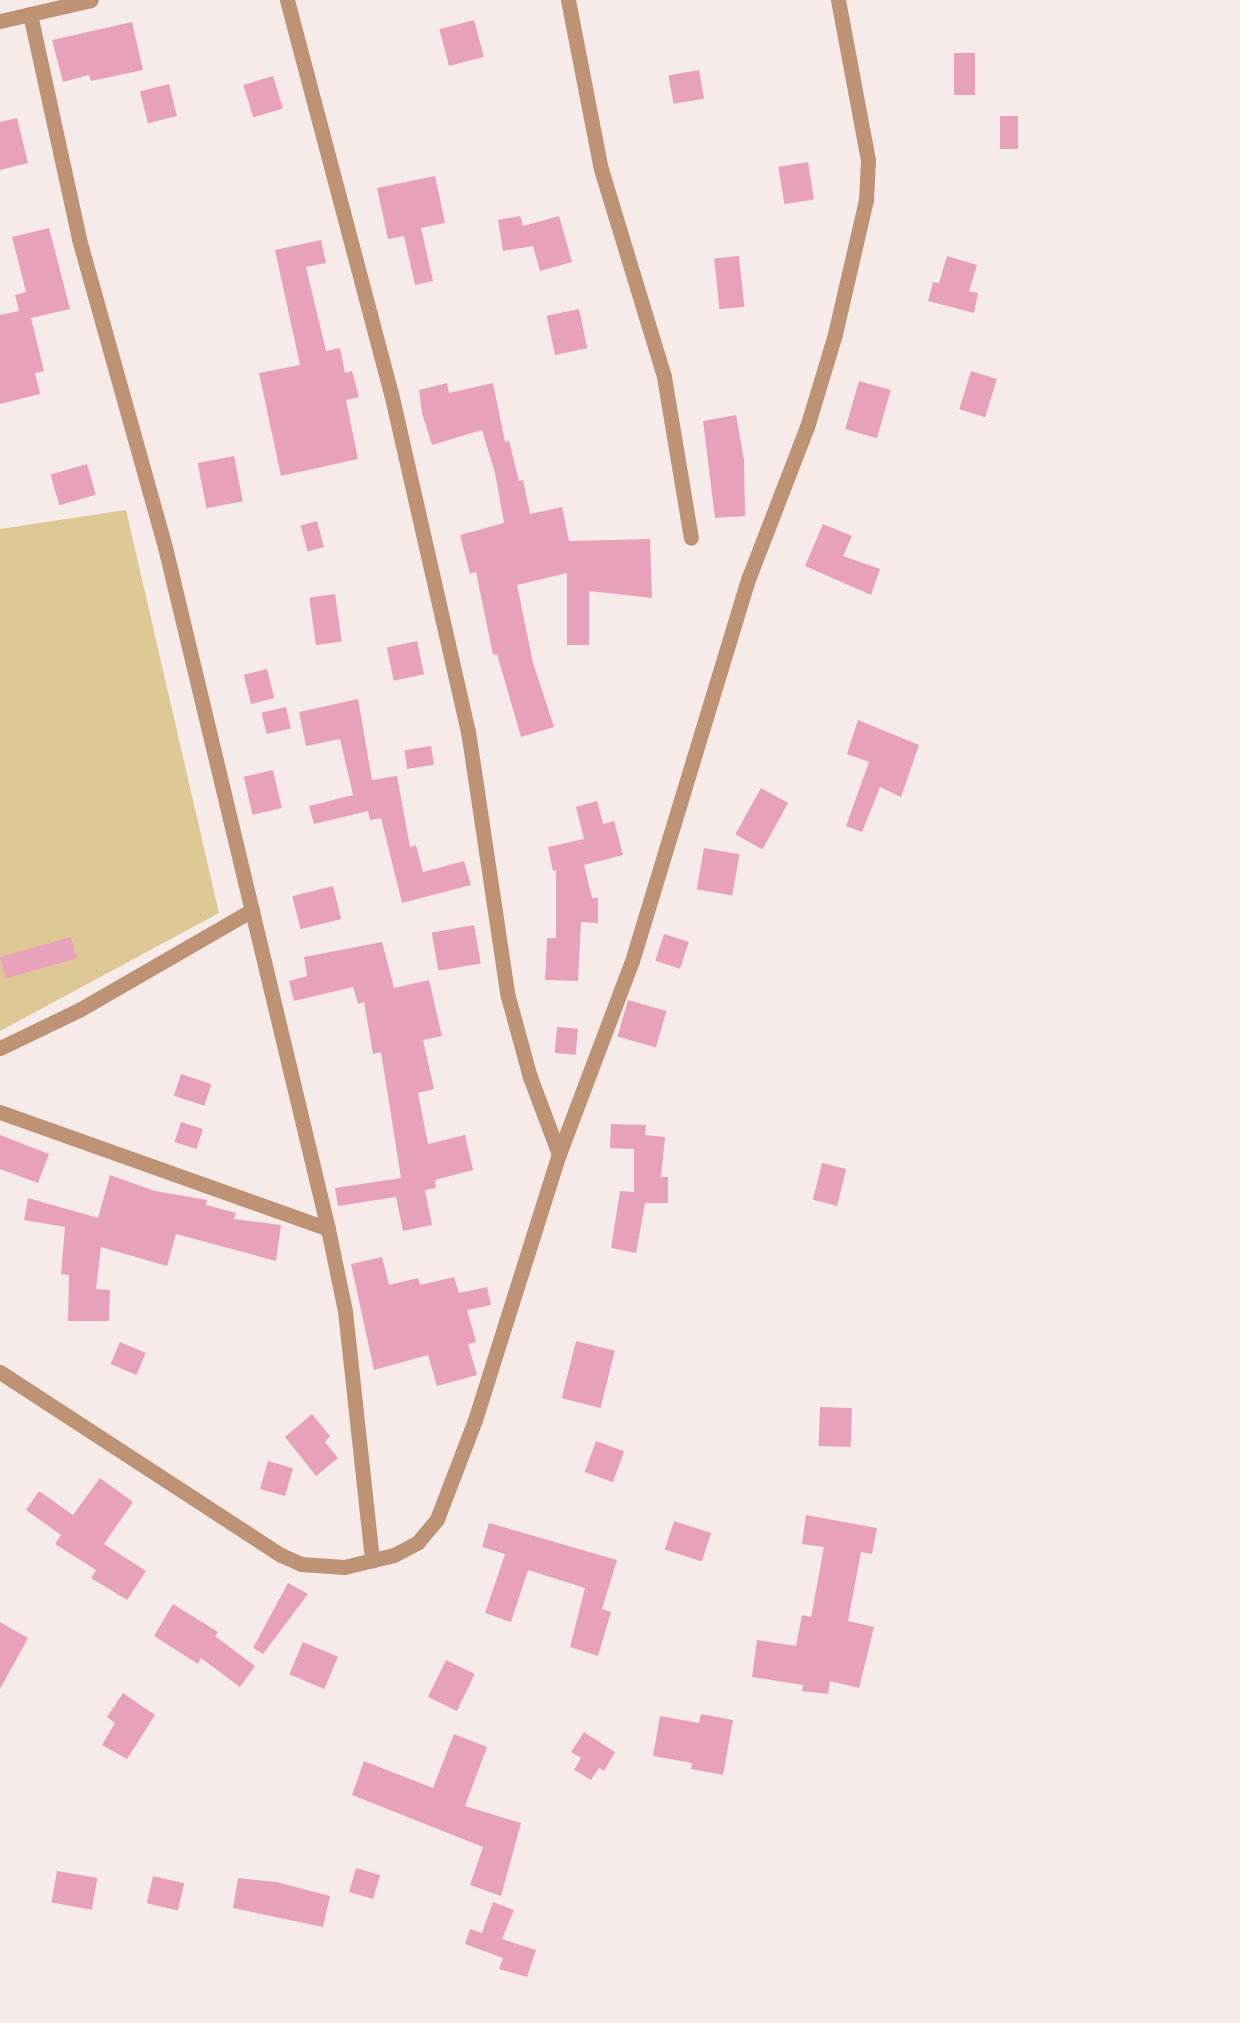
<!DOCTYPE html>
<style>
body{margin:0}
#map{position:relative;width:1240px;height:2023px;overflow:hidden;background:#f6ebe9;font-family:"Roboto Condensed",sans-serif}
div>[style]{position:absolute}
.green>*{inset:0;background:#ddc895}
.building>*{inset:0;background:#e8a1bb;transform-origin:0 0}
.minor>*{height:15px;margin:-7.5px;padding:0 7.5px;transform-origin:7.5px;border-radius:7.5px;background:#be9375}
span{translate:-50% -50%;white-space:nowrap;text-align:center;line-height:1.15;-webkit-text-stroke:4.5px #fefaf9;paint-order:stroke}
</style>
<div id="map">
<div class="green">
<i style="clip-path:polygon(126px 510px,219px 913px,0 1031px,0 529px)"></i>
</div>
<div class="building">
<i style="left:474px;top:20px;width:38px;height:36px;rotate:75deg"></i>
<i style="clip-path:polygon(132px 22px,143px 70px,91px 81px,89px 75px,63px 82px,52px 40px)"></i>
<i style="left:954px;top:53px;width:21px;height:42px"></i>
<i style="left:699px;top:70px;width:29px;height:31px;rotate:80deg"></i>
<i style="left:273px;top:76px;width:34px;height:31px;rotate:73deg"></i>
<i style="left:169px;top:84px;width:33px;height:30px;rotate:76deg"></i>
<i style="left:1000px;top:116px;width:18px;height:33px"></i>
<i style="clip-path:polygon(17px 118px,28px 163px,0 170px,0 122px)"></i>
<i style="left:808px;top:162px;width:38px;height:30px;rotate:81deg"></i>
<i style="clip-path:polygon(435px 176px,445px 223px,421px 228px,433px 281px,415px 285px,404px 236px,388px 239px,377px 188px)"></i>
<i style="clip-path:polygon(520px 216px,523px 226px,559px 216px,572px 262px,540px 271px,533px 246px,503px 251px,498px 220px)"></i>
<i style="clip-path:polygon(49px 228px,70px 309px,31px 318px,44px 371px,35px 373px,40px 394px,0 404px,0 315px,19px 311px,15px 295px,26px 292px,12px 237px)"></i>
<i style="clip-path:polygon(321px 240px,326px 263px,306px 267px,326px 351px,340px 348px,345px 373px,352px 371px,359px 397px,346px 400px,358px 459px,281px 476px,259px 373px,300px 365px,275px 250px)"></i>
<i style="left:739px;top:256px;width:51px;height:25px;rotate:84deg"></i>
<i style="clip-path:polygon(947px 256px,977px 265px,969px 291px,978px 293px,974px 313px,928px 301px,933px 282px,939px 283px)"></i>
<i style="left:579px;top:309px;width:40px;height:33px;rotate:78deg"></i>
<i style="left:971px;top:371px;width:27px;height:40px;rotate:17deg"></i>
<i style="left:859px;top:381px;width:33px;height:50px;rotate:16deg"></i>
<i style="clip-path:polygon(447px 383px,449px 393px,493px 383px,505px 442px,509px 441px,519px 481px,523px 480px,530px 514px,562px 507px,569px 541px,650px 539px,652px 598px,589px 591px,589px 645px,567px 645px,567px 573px,517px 585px,533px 663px,554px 727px,521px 737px,497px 654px,493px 655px,476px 572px,470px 574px,460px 535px,504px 523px,495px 473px,482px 430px,432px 445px,422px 413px,419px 390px)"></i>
<i style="clip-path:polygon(736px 415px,744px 460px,745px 516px,715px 518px,703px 421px)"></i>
<i style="left:234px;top:456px;width:46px;height:37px;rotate:79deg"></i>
<i style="left:87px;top:464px;width:32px;height:38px;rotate:74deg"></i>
<i style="left:317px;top:521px;width:27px;height:17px;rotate:75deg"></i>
<i style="clip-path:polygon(823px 524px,852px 536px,843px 556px,880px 569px,871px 595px,805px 566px)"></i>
<i style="left:335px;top:594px;width:48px;height:26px;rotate:82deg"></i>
<i style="left:417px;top:641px;width:34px;height:31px;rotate:78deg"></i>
<i style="left:267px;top:669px;width:30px;height:24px;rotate:76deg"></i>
<i style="clip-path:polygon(358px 699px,372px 780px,397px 776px,410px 847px,416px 845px,423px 872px,464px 861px,471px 885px,402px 903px,381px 818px,370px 820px,368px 811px,314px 824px,309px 806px,353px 795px,340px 739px,306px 746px,299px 712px)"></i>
<i style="left:286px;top:707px;width:22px;height:25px;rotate:77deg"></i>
<i style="clip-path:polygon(858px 720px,919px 745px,901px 797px,880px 787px,862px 832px,846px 826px,869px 762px,847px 754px)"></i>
<i style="left:431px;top:746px;width:19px;height:27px;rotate:81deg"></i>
<i style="left:273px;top:770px;width:39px;height:30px;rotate:77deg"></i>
<i style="left:761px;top:788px;width:31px;height:53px;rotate:29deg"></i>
<i style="clip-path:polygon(597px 801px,603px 824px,614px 821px,623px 855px,584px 865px,592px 898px,598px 898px,598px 923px,581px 922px,578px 981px,545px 980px,547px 938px,556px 938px,556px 870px,553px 871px,548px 847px,584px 839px,576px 807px)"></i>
<i style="left:704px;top:848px;width:36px;height:42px;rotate:10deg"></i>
<i style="left:333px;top:886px;width:34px;height:42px;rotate:76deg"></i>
<i style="left:474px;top:925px;width:39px;height:43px;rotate:80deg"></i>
<i style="left:664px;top:934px;width:26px;height:28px;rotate:18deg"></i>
<i style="left:71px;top:937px;width:22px;height:74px;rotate:74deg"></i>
<i style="clip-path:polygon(382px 942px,394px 988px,429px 980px,442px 1036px,423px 1040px,434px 1089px,418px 1093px,428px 1144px,465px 1135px,473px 1170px,435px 1180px,436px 1188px,425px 1190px,432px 1225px,403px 1231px,396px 1197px,338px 1206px,335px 1188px,401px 1178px,381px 1052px,373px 1054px,364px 1002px,358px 1004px,353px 987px,294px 1001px,289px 981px,307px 976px,304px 957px)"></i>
<i style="left:628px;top:1000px;width:40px;height:38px;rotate:16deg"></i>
<i style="left:557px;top:1027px;width:21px;height:26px;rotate:5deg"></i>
<i style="left:181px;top:1074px;width:32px;height:23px;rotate:18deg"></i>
<i style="left:181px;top:1122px;width:23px;height:21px;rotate:18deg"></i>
<i style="clip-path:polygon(611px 1124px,646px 1125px,645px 1135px,665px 1137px,661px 1177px,668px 1177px,668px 1203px,645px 1203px,636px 1253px,611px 1248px,620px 1191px,634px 1192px,634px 1149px,610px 1148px)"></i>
<i style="clip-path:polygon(0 1135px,49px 1154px,38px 1183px,0 1169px)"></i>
<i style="left:822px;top:1163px;width:25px;height:38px;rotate:14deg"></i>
<i style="clip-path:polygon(110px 1175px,155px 1191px,207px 1200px,206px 1205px,236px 1213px,234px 1219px,281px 1225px,276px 1261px,176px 1234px,167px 1266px,101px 1247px,96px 1289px,110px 1290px,109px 1321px,68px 1321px,69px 1275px,61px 1274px,65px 1227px,24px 1220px,28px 1198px,98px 1218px)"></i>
<i style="clip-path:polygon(382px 1257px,389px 1285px,418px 1278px,420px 1285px,454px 1277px,459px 1293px,487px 1287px,491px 1305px,467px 1310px,476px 1342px,468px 1344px,477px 1375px,437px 1386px,428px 1355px,374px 1370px,351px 1264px)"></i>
<i style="left:576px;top:1341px;width:40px;height:59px;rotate:14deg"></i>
<i style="left:120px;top:1342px;width:28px;height:24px;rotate:23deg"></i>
<i style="left:820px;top:1407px;width:32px;height:39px;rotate:2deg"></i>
<i style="clip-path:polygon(312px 1414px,330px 1436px,325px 1442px,338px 1458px,316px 1476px,285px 1437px)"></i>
<i style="left:596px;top:1441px;width:30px;height:33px;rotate:20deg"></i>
<i style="left:268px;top:1461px;width:26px;height:29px;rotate:16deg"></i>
<i style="clip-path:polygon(100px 1478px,133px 1502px,104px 1544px,146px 1571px,127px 1600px,91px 1578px,96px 1570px,55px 1544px,61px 1535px,26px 1510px,39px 1491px,73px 1515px)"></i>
<i style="clip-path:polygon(806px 1515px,877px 1528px,872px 1554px,861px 1552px,848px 1621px,874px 1627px,859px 1688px,830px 1681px,828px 1694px,802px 1691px,803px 1685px,752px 1677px,757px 1640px,796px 1646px,802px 1615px,811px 1617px,824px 1547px,802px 1544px)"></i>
<i style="left:674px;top:1521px;width:39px;height:30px;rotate:18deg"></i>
<i style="clip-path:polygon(489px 1523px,617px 1560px,602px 1609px,611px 1612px,598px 1656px,570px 1647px,585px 1588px,528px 1570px,511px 1622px,485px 1613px,505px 1554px,482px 1547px)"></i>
<i style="clip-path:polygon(288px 1583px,308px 1594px,263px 1654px,253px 1648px)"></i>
<i style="clip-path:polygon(173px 1604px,218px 1632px,215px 1636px,255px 1666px,240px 1687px,201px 1658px,198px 1664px,154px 1636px)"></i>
<i style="clip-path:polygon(0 1622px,28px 1638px,0 1689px)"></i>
<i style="left:303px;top:1642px;width:38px;height:35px;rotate:23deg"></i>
<i style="left:446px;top:1660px;width:32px;height:41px;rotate:26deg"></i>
<i style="clip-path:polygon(123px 1693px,155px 1715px,127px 1759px,102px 1745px,115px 1723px,107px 1717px)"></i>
<i style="clip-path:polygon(701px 1714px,733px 1720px,723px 1775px,691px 1769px,692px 1763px,653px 1756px,660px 1716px,699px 1723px)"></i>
<i style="clip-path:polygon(584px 1732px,615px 1752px,604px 1771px,599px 1768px,591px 1780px,574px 1770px,581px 1758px,571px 1752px)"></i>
<i style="clip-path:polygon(454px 1734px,487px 1747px,465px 1806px,521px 1823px,501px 1896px,470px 1885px,483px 1847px,352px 1795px,364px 1761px,433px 1788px)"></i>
<i style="left:356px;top:1868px;width:25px;height:25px;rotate:16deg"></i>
<i style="left:57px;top:1871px;width:41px;height:32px;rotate:10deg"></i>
<i style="left:153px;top:1876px;width:32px;height:28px;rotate:13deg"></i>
<i style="clip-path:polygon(238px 1878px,276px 1882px,330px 1896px,323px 1927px,233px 1908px)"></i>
<i style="clip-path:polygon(493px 1902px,514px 1910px,502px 1939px,536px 1950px,527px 1977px,499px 1969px,503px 1958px,465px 1944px,470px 1929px,482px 1933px)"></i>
</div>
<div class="minor">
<i style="left:287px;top:0;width:407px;rotate:75.2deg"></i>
<i style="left:391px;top:393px;width:347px;rotate:77.2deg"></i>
<i style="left:468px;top:731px;width:265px;rotate:81.5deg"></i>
<i style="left:507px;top:993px;width:87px;rotate:74.7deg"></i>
<i style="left:530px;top:1077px;width:82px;rotate:69.4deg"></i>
<i style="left:568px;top:0;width:172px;rotate:79deg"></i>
<i style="left:601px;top:169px;width:217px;rotate:73.1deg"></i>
<i style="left:664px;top:377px;width:163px;rotate:80.5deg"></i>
<i style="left:30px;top:14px;width:230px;rotate:77.7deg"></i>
<i style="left:79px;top:239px;width:320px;rotate:74.4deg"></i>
<i style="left:165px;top:547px;width:701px;rotate:76.56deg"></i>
<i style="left:328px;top:1229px;width:84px;rotate:78.3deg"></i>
<i style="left:345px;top:1311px;width:251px;rotate:83.8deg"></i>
<i style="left:0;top:21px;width:93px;rotate:-13deg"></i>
<i style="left:0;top:1048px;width:88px;rotate:-25.7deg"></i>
<i style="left:79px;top:1010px;width:200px;rotate:-30deg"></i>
<i style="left:0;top:1112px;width:348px;rotate:19.6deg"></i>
<i style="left:0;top:1372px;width:335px;rotate:33.1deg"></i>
<i style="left:281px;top:1555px;width:22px;rotate:24deg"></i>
<i style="left:301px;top:1564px;width:43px;rotate:4deg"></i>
<i style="left:344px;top:1567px;width:51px;rotate:-13.5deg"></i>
<i style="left:394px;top:1555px;width:27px;rotate:-28deg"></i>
<i style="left:418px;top:1542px;width:30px;rotate:-50deg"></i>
<i style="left:437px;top:1519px;width:106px;rotate:-69deg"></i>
<i style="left:475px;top:1420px;width:279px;rotate:-72.5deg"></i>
<i style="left:559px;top:1154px;width:206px;rotate:-69.3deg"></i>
<i style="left:632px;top:961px;width:401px;rotate:-73.1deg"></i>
<i style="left:749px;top:577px;width:161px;rotate:-68.9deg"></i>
<i style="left:807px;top:427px;width:97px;rotate:-73.2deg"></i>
<i style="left:835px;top:334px;width:138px;rotate:-77deg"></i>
<i style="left:866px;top:200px;width:40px;rotate:-87.1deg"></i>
<i style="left:868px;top:160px;width:163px;rotate:-100.6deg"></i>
</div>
</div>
